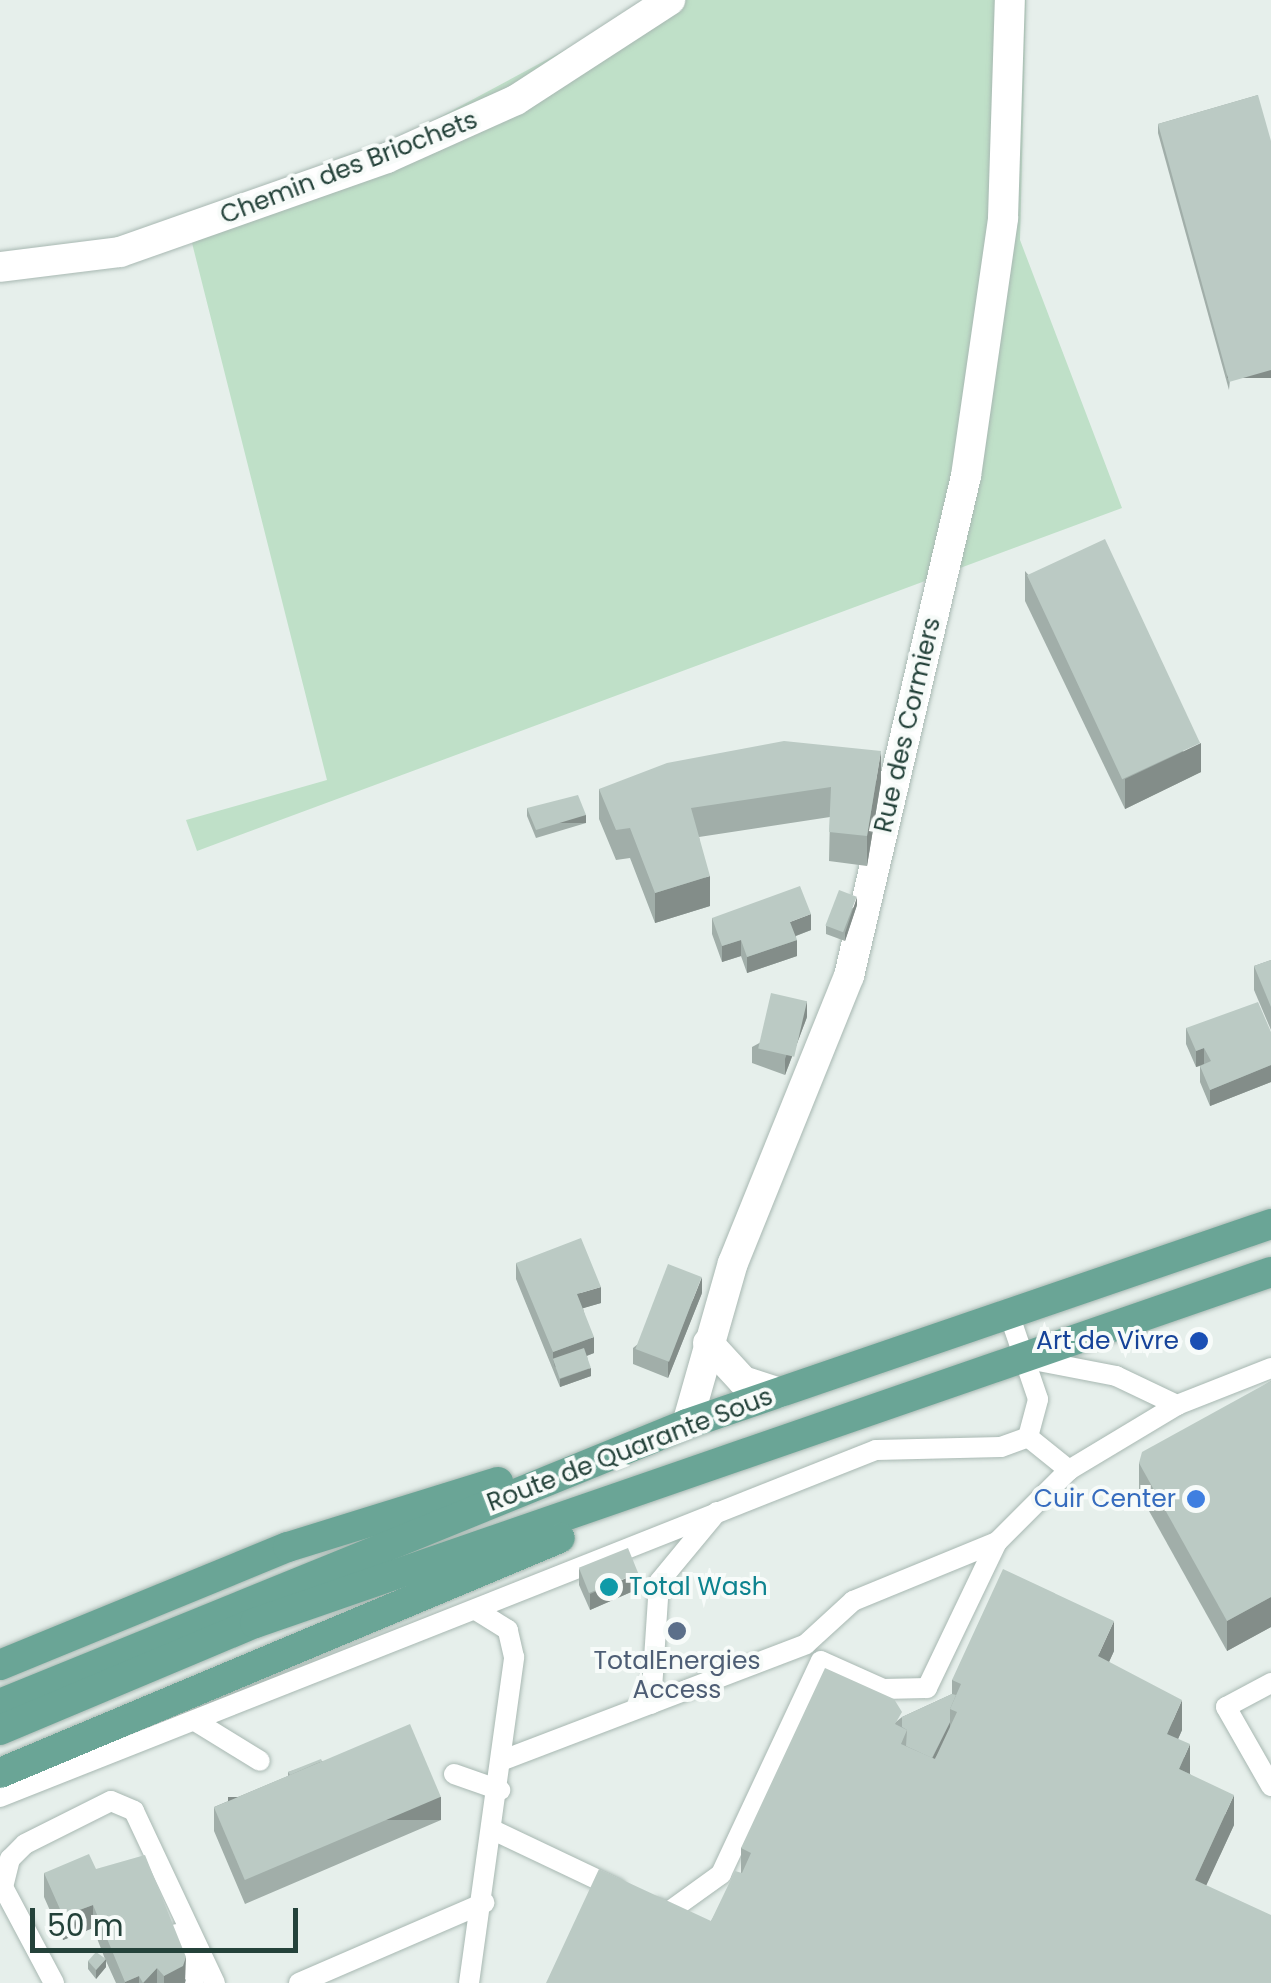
<!DOCTYPE html>
<style>
body{margin:0}
#map{position:relative;width:1271px;height:1983px;overflow:hidden;background:#e6efeb;font-family:Poppins,sans-serif}
div>[style]{position:absolute}
.green>*{inset:0;background:#bfe0c8}
.roads{filter:drop-shadow(0 0 2px #a8b8b2) drop-shadow(0 0 2px #a8b8b2)}
.lane>*{height:20px;margin:-10px;padding:0 10px;transform-origin:10px;border-radius:10px;background:#fff}
.street>*{height:30px;margin:-15px;padding:0 15px;transform-origin:15px;border-radius:15px;background:#fff}
.primary>*{height:30px;margin:-15px;padding:0 15px;transform-origin:15px;border-radius:15px;background:#6aa596}
.wall>*{inset:0;background:#a1aea9}
.shaded-wall>*{inset:0;background:#838d89;transform-origin:0 0}
.building>*{inset:0;background:#bbcac4;transform-origin:0 0}
.dots>*{width:28px;height:28px;translate:-50% -50%;box-sizing:border-box;border:5px solid #f7fbf9;border-radius:50%}
span{translate:-50% -50%;white-space:nowrap;text-align:center;line-height:1.15;-webkit-text-stroke:8px #f7fbf9;paint-order:stroke}
.street-label{font-size:25px;color:#24423a}
.transit-label{font-size:25px;color:#164399}
.right{translate:-100% -50%;text-align:right}
.shop-label{font-size:25px;color:#366cbe}
.culture-label{font-size:25px;color:#0d838f}
.left{translate:0 -50%;text-align:left}
.service-label{font-size:25px;color:#4e5e75}
.scale{position:absolute;left:30px;top:1908px;width:268px;height:45px;box-sizing:border-box;border:5px solid #24423a;border-top:0;padding-left:12px;font-size:30px;line-height:35px;white-space:nowrap;color:#24423a;-webkit-text-stroke:8px #f7fbf9;paint-order:stroke}
</style>
<div id="map">
<div class="green">
<i style="clip-path:polygon(658px 0,1026px 0,1020px 240px,1122px 508px,197px 851px,186px 820px,327px 780px,187px 223px,388px 145px)"></i>
</div>
<div class="roads">
<div class="lane">
<i style="left:1028px;top:1359px;width:90px;rotate:10.9deg"></i>
<i style="left:1116px;top:1376px;width:68px;rotate:25.4deg"></i>
<i style="left:1028px;top:1437px;width:53px;rotate:38.8deg"></i>
<i style="left:1271px;top:1683px;width:51px;rotate:151.9deg"></i>
<i style="left:1226px;top:1707px;width:91px;rotate:60.3deg"></i>
<i style="left:651px;top:1704px;width:122px;rotate:-86.2deg"></i>
<i style="left:659px;top:1582px;width:91px;rotate:-50.4deg"></i>
<i style="left:195px;top:1721px;width:76px;rotate:31.6deg"></i>
<i style="left:503px;top:1760px;width:324px;rotate:-20.9deg"></i>
<i style="left:806px;top:1644px;width:64px;rotate:-42.5deg"></i>
<i style="left:853px;top:1601px;width:156px;rotate:-22.3deg"></i>
<i style="left:997px;top:1542px;width:102px;rotate:-45deg"></i>
<i style="left:1069px;top:1470px;width:126px;rotate:-31deg"></i>
<i style="left:1177px;top:1405px;width:101px;rotate:-21.5deg"></i>
<i style="left:454px;top:1774px;width:49px;rotate:19.2deg"></i>
<i style="left:0;top:1797px;width:942px;rotate:-21.61deg"></i>
<i style="left:876px;top:1450px;width:125px;rotate:-1.4deg"></i>
<i style="left:1001px;top:1447px;width:29px;rotate:-20deg"></i>
<i style="left:1028px;top:1437px;width:39px;rotate:-75deg"></i>
<i style="left:1038px;top:1399px;width:90px;rotate:-108.8deg"></i>
<i style="left:493px;top:1830px;width:137px;rotate:25.4deg"></i>
<i style="left:657px;top:1908px;width:11px;rotate:27deg"></i>
<i style="left:667px;top:1913px;width:67px;rotate:-35.8deg"></i>
<i style="left:721px;top:1874px;width:235px;rotate:-64.9deg"></i>
<i style="left:821px;top:1661px;width:68px;rotate:24.3deg"></i>
<i style="left:883px;top:1689px;width:44px;rotate:-1.3deg"></i>
<i style="left:927px;top:1688px;width:162px;rotate:-64.4deg"></i>
<i style="left:177px;top:1934px;width:52px;rotate:70.9deg"></i>
<i style="left:54px;top:1983px;width:109px;rotate:-118deg"></i>
<i style="left:3px;top:1887px;width:29px;rotate:-76deg"></i>
<i style="left:10px;top:1859px;width:21px;rotate:-45deg"></i>
<i style="left:25px;top:1844px;width:96px;rotate:-26.6deg"></i>
<i style="left:111px;top:1801px;width:25px;rotate:23deg"></i>
<i style="left:134px;top:1811px;width:190px;rotate:64.8deg"></i>
<i style="left:299px;top:1983px;width:202px;rotate:-23.4deg"></i>
<i style="left:469px;top:1983px;width:329px;rotate:-82.1deg"></i>
<i style="left:514px;top:1657px;width:28px;rotate:-103deg"></i>
<i style="left:508px;top:1630px;width:36px;rotate:-148deg"></i>
</div>
<div class="street">
<i style="left:0;top:267px;width:121px;rotate:-7.1deg"></i>
<i style="left:120px;top:252px;width:283px;rotate:-19.4deg"></i>
<i style="left:387px;top:158px;width:141px;rotate:-24.2deg"></i>
<i style="left:516px;top:100px;width:184px;rotate:-33deg"></i>
<i style="left:708px;top:1343px;width:52px;rotate:47.4deg"></i>
<i style="left:743px;top:1381px;width:38px;rotate:18deg"></i>
<i style="left:687px;top:1424px;width:167px;rotate:-74.1deg"></i>
<i style="left:733px;top:1263px;width:310px;rotate:-68deg"></i>
<i style="left:849px;top:976px;width:514px;rotate:-76.83deg"></i>
<i style="left:966px;top:476px;width:261px;rotate:-81.8deg"></i>
<i style="left:1003px;top:218px;width:218px;rotate:-88.2deg"></i>
</div>
<div class="primary">
<i style="left:0;top:1665px;width:311px;rotate:-22.3deg"></i>
<i style="left:288px;top:1547px;width:220px;rotate:-17.2deg"></i>
<i style="left:0;top:1704px;width:742px;rotate:-22.17deg"></i>
<i style="left:687px;top:1424px;width:617px;rotate:-18.9deg"></i>
<i style="left:0;top:1730px;width:277px;rotate:-22.8deg"></i>
<i style="left:255px;top:1623px;width:1075px;rotate:-19.06deg"></i>
<i style="left:0;top:1773px;width:607px;rotate:-22.77deg"></i>
</div>
</div>
<div class="wall">
<i style="clip-path:polygon(1258px 95px,1229px 390px,1158px 133px,1158px 124px)"></i>
<i style="clip-path:polygon(1025px 571px,1201px 772px,1125px 809px,1025px 601px)"></i>
<i style="clip-path:polygon(881px 781px,867px 866px,829px 861px,830px 817px,699px 837px,710px 906px,655px 923px,630px 858px,616px 860px,599px 819px,599px 789px)"></i>
<i style="clip-path:polygon(527px 808px,586px 823px,536px 838px,527px 816px)"></i>
<i style="clip-path:polygon(857px 905px,845px 941px,826px 934px,826px 926px)"></i>
<i style="clip-path:polygon(712px 918px,811px 930px,796px 936px,797px 956px,747px 973px,741px 956px,722px 962px,712px 934px)"></i>
<i style="clip-path:polygon(1271px 960px,1271px 1030px,1254px 990px,1254px 966px)"></i>
<i style="clip-path:polygon(807px 1017px,785px 1075px,752px 1063px,752px 1047px)"></i>
<i style="clip-path:polygon(1186px 1028px,1271px 1032px,1271px 1082px,1210px 1106px,1200px 1082px,1200px 1066px,1196px 1067px,1186px 1044px)"></i>
<i style="clip-path:polygon(516px 1263px,601px 1303px,583px 1308px,594px 1353px,587px 1356px,591px 1376px,560px 1387px,516px 1279px)"></i>
<i style="clip-path:polygon(702px 1293px,668px 1378px,633px 1364px,633px 1348px)"></i>
<i style="clip-path:polygon(1271px 1381px,1271px 1627px,1227px 1651px,1139px 1493px,1139px 1463px)"></i>
<i style="clip-path:polygon(579px 1569px,638px 1589px,590px 1610px,579px 1585px)"></i>
<i style="clip-path:polygon(1114px 1651px,1109px 1662px,1182px 1730px,1178px 1739px,1190px 1774px,1234px 1825px,1206px 1885px,711px 1921px,741px 1873px,741px 1848px,902px 1717px,952px 1694px,952px 1680px)"></i>
<i style="clip-path:polygon(322px 1761px,441px 1820px,245px 1904px,214px 1831px,214px 1807px,288px 1776px,288px 1772px)"></i>
<i style="clip-path:polygon(96px 1869px,186px 1980px,185px 1983px,116px 1983px,106px 1961px,106px 1967px,96px 1979px,88px 1969px,88px 1961px,105px 1959px,93px 1928px,63px 1940px,44px 1897px,44px 1873px)"></i>
</div>
<div class="shaded-wall">
<i style="left:1271px;top:370px;width:8px;height:44px;rotate:90deg"></i>
<i style="clip-path:polygon(1201px 743px,1201px 772px,1125px 809px,1125px 779px)"></i>
<i style="clip-path:polygon(881px 751px,881px 781px,867px 866px,867px 836px)"></i>
<i style="left:586px;top:815px;width:8px;height:52px;rotate:90deg"></i>
<i style="clip-path:polygon(710px 876px,710px 906px,655px 923px,655px 893px)"></i>
<i style="clip-path:polygon(857px 897px,857px 905px,845px 941px,845px 933px)"></i>
<i style="clip-path:polygon(811px 914px,811px 930px,790px 938px,790px 922px)"></i>
<i style="clip-path:polygon(741px 940px,741px 956px,722px 962px,722px 946px)"></i>
<i style="clip-path:polygon(797px 940px,797px 956px,747px 973px,747px 957px)"></i>
<i style="clip-path:polygon(807px 1001px,807px 1017px,785px 1075px,785px 1059px)"></i>
<i style="clip-path:polygon(1204px 1048px,1204px 1064px,1196px 1067px,1196px 1051px)"></i>
<i style="clip-path:polygon(1271px 1065px,1271px 1082px,1210px 1106px,1210px 1090px)"></i>
<i style="clip-path:polygon(702px 1277px,702px 1293px,668px 1378px,668px 1362px)"></i>
<i style="clip-path:polygon(601px 1287px,601px 1303px,577px 1310px,577px 1294px)"></i>
<i style="clip-path:polygon(594px 1337px,594px 1353px,555px 1367px,553px 1359px,553px 1368px,553px 1352px)"></i>
<i style="clip-path:polygon(591px 1368px,591px 1376px,560px 1387px,560px 1379px)"></i>
<i style="clip-path:polygon(638px 1573px,638px 1589px,590px 1610px,590px 1594px)"></i>
<i style="clip-path:polygon(1271px 1597px,1271px 1627px,1227px 1651px,1227px 1621px)"></i>
<i style="clip-path:polygon(1114px 1621px,1114px 1651px,1098px 1686px,1098px 1656px)"></i>
<i style="clip-path:polygon(1182px 1700px,1182px 1730px,1167px 1764px,1167px 1734px)"></i>
<i style="clip-path:polygon(950px 1722px,950px 1738px,927px 1769px)"></i>
<i style="clip-path:polygon(1190px 1744px,1190px 1774px,1179px 1769px)"></i>
<i style="clip-path:polygon(1234px 1795px,1234px 1825px,1195px 1910px,1195px 1880px)"></i>
<i style="left:441px;top:1797px;width:23px;height:213px;rotate:90deg"></i>
<i style="clip-path:polygon(93px 1905px,93px 1928px,63px 1940px,63px 1916px)"></i>
<i style="clip-path:polygon(186px 1957px,185px 1983px,164px 1983px,164px 1976px)"></i>
<i style="clip-path:polygon(106px 1959px,106px 1967px,96px 1979px,96px 1970px)"></i>
<i style="clip-path:polygon(157px 1968px,157px 1983px,143px 1983px)"></i>
<i style="clip-path:polygon(139px 1976px,139px 1983px,125px 1983px,125px 1982px)"></i>
</div>
<div class="building">
<i style="clip-path:polygon(1258px 95px,1271px 141px,1271px 370px,1229px 382px,1158px 124px)"></i>
<i style="left:1105px;top:539px;width:225px;height:86px;rotate:65deg"></i>
<i style="clip-path:polygon(784px 741px,881px 751px,867px 836px,829px 832px,831px 787px,691px 808px,710px 876px,655px 893px,630px 828px,616px 830px,599px 789px,667px 763px)"></i>
<i style="clip-path:polygon(578px 795px,586px 815px,536px 830px,527px 808px)"></i>
<i style="clip-path:polygon(800px 886px,811px 914px,790px 922px,797px 940px,747px 957px,741px 940px,722px 946px,712px 918px)"></i>
<i style="left:839px;top:890px;width:19px;height:38px;rotate:21deg"></i>
<i style="clip-path:polygon(1271px 960px,1271px 1007px,1254px 966px)"></i>
<i style="left:771px;top:993px;width:37px;height:57px;rotate:13deg"></i>
<i style="clip-path:polygon(1258px 1002px,1271px 1032px,1271px 1065px,1210px 1090px,1200px 1066px,1211px 1061px,1204px 1048px,1196px 1051px,1186px 1028px)"></i>
<i style="clip-path:polygon(581px 1238px,601px 1287px,577px 1294px,594px 1337px,553px 1352px,516px 1263px)"></i>
<i style="left:668px;top:1264px;width:36px;height:91px;rotate:21deg"></i>
<i style="left:584px;top:1348px;width:21px;height:33px;rotate:71deg"></i>
<i style="clip-path:polygon(1271px 1381px,1271px 1597px,1227px 1621px,1139px 1463px,1142px 1452px)"></i>
<i style="left:628px;top:1548px;width:27px;height:53px;rotate:68deg"></i>
<i style="clip-path:polygon(1003px 1569px,1114px 1621px,1098px 1656px,1182px 1700px,1167px 1734px,1190px 1744px,1179px 1769px,1234px 1795px,1195px 1880px,1271px 1915px,1271px 1983px,546px 1983px,599px 1869px,711px 1921px,735px 1871px,742px 1873px,751px 1853px,741px 1848px,825px 1668px,894px 1699px,902px 1712px,895px 1724px,907px 1730px,901px 1744px,935px 1759px,957px 1712px,950px 1709px,961px 1684px,952px 1680px)"></i>
<i style="clip-path:polygon(952px 1694px,956px 1695px,950px 1709px,950px 1722px,932px 1758px,906px 1746px,907px 1730px,902px 1727px,902px 1717px)"></i>
<i style="left:410px;top:1724px;width:79px;height:213px;rotate:67deg"></i>
<i style="clip-path:polygon(321px 1759px,322px 1761px,290px 1775px,288px 1772px)"></i>
<i style="clip-path:polygon(89px 1854px,96px 1869px,145px 1855px,186px 1957px,183px 1966px,164px 1976px,157px 1968px,143px 1983px,139px 1976px,125px 1982px,93px 1905px,63px 1916px,44px 1873px)"></i>
<i style="clip-path:polygon(96px 1952px,106px 1959px,96px 1970px,88px 1961px)"></i>
</div>
<div class="dots">
<i style="left:1199px;top:1341px;background:#1a4fb4"></i>
<i style="left:1196px;top:1499px;background:#3f7fe0"></i>
<i style="left:609px;top:1587px;background:#0f9aa8"></i>
<i style="left:677px;top:1631px;background:#5c6f8a"></i>
</div>
<div class="street-label">
<span style="left:349px;top:168px;rotate:-21deg">Chemin des Briochets</span>
<span style="left:908px;top:725px;rotate:-77deg">Rue des Cormiers</span>
<span style="left:630px;top:1450px;rotate:-21deg">Route de Quarante Sous</span>
</div>
<div class="transit-label">
<span class="right" style="left:1179px;top:1341px">Art de Vivre</span>
</div>
<div class="shop-label">
<span class="right" style="left:1176px;top:1499px">Cuir Center</span>
</div>
<div class="culture-label">
<span class="left" style="left:629px;top:1587px">Total Wash</span>
</div>
<div class="service-label">
<span style="left:677px;top:1676px">TotalEnergies<br>Access</span>
</div>
<div class="scale">50 m</div>
</div>
